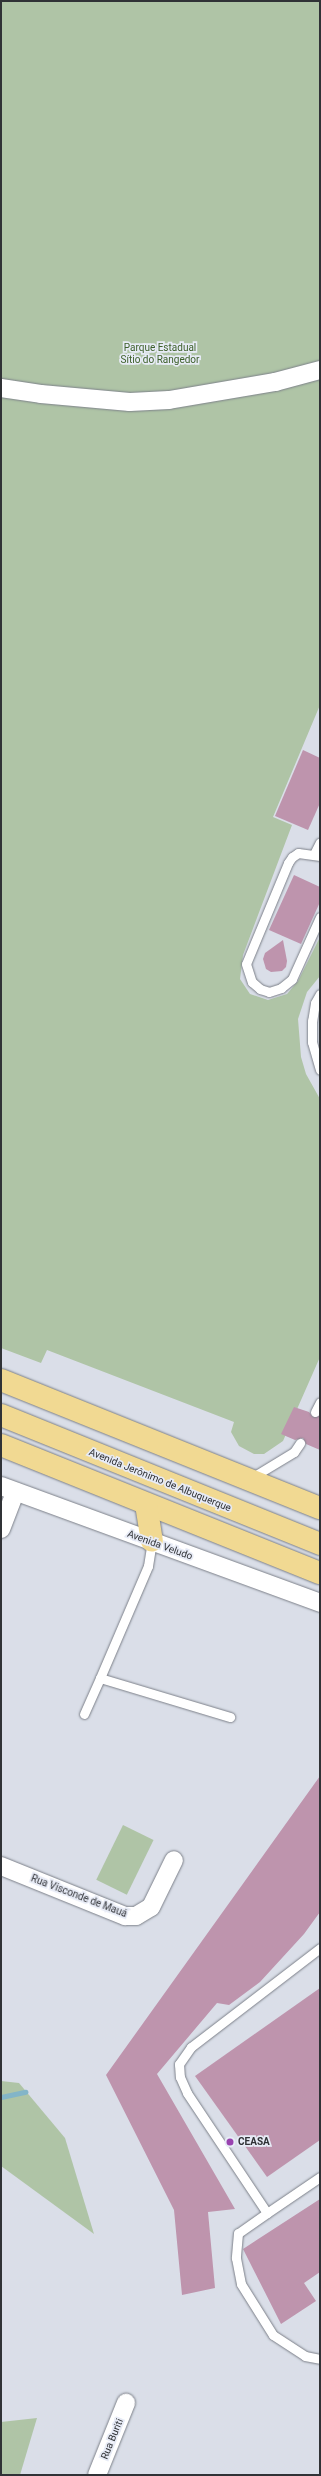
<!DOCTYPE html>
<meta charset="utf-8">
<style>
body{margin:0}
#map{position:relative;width:321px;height:2476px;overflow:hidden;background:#dadee8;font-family:Roboto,sans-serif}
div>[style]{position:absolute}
.green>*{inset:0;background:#afc4a6;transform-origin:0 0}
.stream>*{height:5px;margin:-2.5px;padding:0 2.5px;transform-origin:2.5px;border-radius:2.5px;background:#83b5c8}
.building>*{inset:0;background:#be94ad}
.roads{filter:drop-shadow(0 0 1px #7c8089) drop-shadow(0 0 1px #7c8089)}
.lane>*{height:9px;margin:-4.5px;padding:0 4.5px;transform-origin:4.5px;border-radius:4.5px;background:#fff}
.street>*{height:18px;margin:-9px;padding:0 9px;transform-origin:9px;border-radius:9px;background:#fff}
.primary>*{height:22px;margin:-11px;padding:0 11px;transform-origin:11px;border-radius:11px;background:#f1d992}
.dots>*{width:11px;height:11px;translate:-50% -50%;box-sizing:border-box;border:2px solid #e7ebf6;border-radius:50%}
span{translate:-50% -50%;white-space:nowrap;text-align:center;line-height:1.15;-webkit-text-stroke:3.5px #e7ebf6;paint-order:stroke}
.park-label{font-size:10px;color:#3d602b}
.street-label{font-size:10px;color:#303236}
.poi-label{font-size:10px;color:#303236;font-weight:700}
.left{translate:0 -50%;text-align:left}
.frame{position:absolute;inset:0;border:2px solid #303236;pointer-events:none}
</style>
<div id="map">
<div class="green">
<i style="clip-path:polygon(1px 1px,320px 1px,320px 705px,273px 817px,292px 825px,243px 955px,240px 979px,250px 994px,268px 1000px,287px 994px,298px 981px,320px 937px,320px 976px,307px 992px,298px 1019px,301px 1057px,306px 1074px,320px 1099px,320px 1357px,283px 1441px,264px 1454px,254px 1454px,239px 1446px,231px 1432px,234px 1422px,47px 1350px,41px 1363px,1px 1348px)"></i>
<i style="left:123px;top:1825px;width:34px;height:61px;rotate:26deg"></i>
<i style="clip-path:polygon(1px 2081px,19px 2083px,65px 2138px,94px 2234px,1px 2166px)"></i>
<i style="clip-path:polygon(37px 2418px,20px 2475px,1px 2475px,1px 2422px)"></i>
</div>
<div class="stream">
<i style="left:1px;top:2097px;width:25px;rotate:-12deg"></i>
</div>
<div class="building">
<i style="clip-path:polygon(303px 750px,320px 758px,320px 803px,308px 830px,275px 816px)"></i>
<i style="clip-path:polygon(294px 875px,320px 887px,320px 902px,301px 944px,269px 930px)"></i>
<i style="clip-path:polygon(283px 940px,287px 961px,286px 967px,282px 971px,271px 972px,266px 969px,263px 959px,265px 953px)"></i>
<i style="clip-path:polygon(294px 1407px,309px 1412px,313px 1417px,320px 1415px,320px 1450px,306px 1444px,303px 1438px,295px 1440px,281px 1434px)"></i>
<i style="clip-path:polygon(320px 1776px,320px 1912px,304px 1934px,260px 1982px,229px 2005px,217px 2003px,157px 2074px,235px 2209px,208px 2212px,215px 2288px,182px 2295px,174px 2210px,106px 2075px)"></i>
<i style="clip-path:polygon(320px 1988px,320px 2140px,267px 2177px,195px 2076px)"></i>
<i style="clip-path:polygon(320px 2199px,320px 2272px,304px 2283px,316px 2301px,281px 2324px,243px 2249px)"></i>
</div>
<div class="roads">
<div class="lane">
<i style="left:314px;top:854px;width:13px;rotate:-63deg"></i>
<i style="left:320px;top:856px;width:22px;rotate:-172deg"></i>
<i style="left:298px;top:853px;width:7px;rotate:146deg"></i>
<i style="left:292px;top:857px;width:7px;rotate:124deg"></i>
<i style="left:288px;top:863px;width:109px;rotate:112.6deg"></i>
<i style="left:246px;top:964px;width:19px;rotate:72deg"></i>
<i style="left:252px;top:982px;width:11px;rotate:41deg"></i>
<i style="left:260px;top:989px;width:9px;rotate:18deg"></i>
<i style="left:269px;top:992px;width:13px;rotate:-18deg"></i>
<i style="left:281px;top:988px;width:14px;rotate:-39deg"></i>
<i style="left:292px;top:979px;width:68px;rotate:-65.7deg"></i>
<i style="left:320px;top:994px;width:10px;rotate:119deg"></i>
<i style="left:315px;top:1003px;width:18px;rotate:99deg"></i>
<i style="left:312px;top:1021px;width:21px;rotate:90deg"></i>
<i style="left:312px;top:1042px;width:29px;rotate:74deg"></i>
<i style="left:315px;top:1412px;width:11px;rotate:-63deg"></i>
<i style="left:251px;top:1478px;width:50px;rotate:-31.2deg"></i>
<i style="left:294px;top:1452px;width:11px;rotate:-56deg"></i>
<i style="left:100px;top:1678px;width:122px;rotate:-66.8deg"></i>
<i style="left:148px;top:1566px;width:25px;rotate:-81deg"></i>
<i style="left:84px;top:1714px;width:39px;rotate:-66deg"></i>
<i style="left:100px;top:1678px;width:136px;rotate:16.7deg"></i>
<i style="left:320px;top:1948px;width:163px;rotate:142.5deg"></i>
<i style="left:191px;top:2047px;width:21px;rotate:125deg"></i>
<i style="left:179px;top:2064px;width:13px;rotate:86deg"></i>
<i style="left:180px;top:2077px;width:17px;rotate:66deg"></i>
<i style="left:187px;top:2093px;width:144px;rotate:56.3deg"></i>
<i style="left:267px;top:2213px;width:64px;rotate:-34.2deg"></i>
<i style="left:267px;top:2213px;width:35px;rotate:145deg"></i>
<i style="left:238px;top:2233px;width:25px;rotate:95deg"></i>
<i style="left:236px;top:2258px;width:26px;rotate:79deg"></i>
<i style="left:241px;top:2284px;width:60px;rotate:57.9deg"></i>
<i style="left:273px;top:2335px;width:38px;rotate:33deg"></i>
<i style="left:305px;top:2356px;width:15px;rotate:11deg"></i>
</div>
<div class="street">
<i style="left:1px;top:388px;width:40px;rotate:8.5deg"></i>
<i style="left:41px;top:394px;width:89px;rotate:5.1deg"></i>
<i style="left:130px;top:402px;width:39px;rotate:-3deg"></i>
<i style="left:169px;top:400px;width:108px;rotate:-9.6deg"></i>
<i style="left:275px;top:382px;width:47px;rotate:-14.9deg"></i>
<i style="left:1px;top:1486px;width:340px;rotate:20.1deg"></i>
<i style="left:1px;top:1529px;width:40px;rotate:-69deg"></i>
<i style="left:1px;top:1866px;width:134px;rotate:22deg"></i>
<i style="left:125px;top:1916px;width:11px"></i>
<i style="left:136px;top:1916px;width:17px;rotate:-31deg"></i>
<i style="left:151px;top:1907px;width:52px;rotate:-63.9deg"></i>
<i style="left:97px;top:2475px;width:78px;rotate:-68.1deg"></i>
</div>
<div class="primary">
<i style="left:1px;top:1380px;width:344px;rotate:21.9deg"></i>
<i style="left:1px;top:1415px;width:344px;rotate:22deg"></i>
<i style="left:1px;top:1445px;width:344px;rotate:21.9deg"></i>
<i style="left:146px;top:1504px;width:37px;rotate:81deg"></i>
</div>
</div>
<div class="dots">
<i style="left:230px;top:2142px;background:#9942af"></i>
</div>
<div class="park-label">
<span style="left:160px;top:353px">Parque Estadual<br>Sítio do Rangedor</span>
</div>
<div class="street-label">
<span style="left:160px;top:1480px;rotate:22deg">Avenida Jerônimo de Albuquerque</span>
<span style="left:160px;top:1545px;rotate:20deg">Avenida Veludo</span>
<span style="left:79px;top:1896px;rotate:21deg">Rua Visconde de Mauá</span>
<span style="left:112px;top:2439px;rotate:-68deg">Rua Buriti</span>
</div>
<div class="poi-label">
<span class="left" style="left:238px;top:2142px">CEASA</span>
</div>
<div class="frame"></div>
</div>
